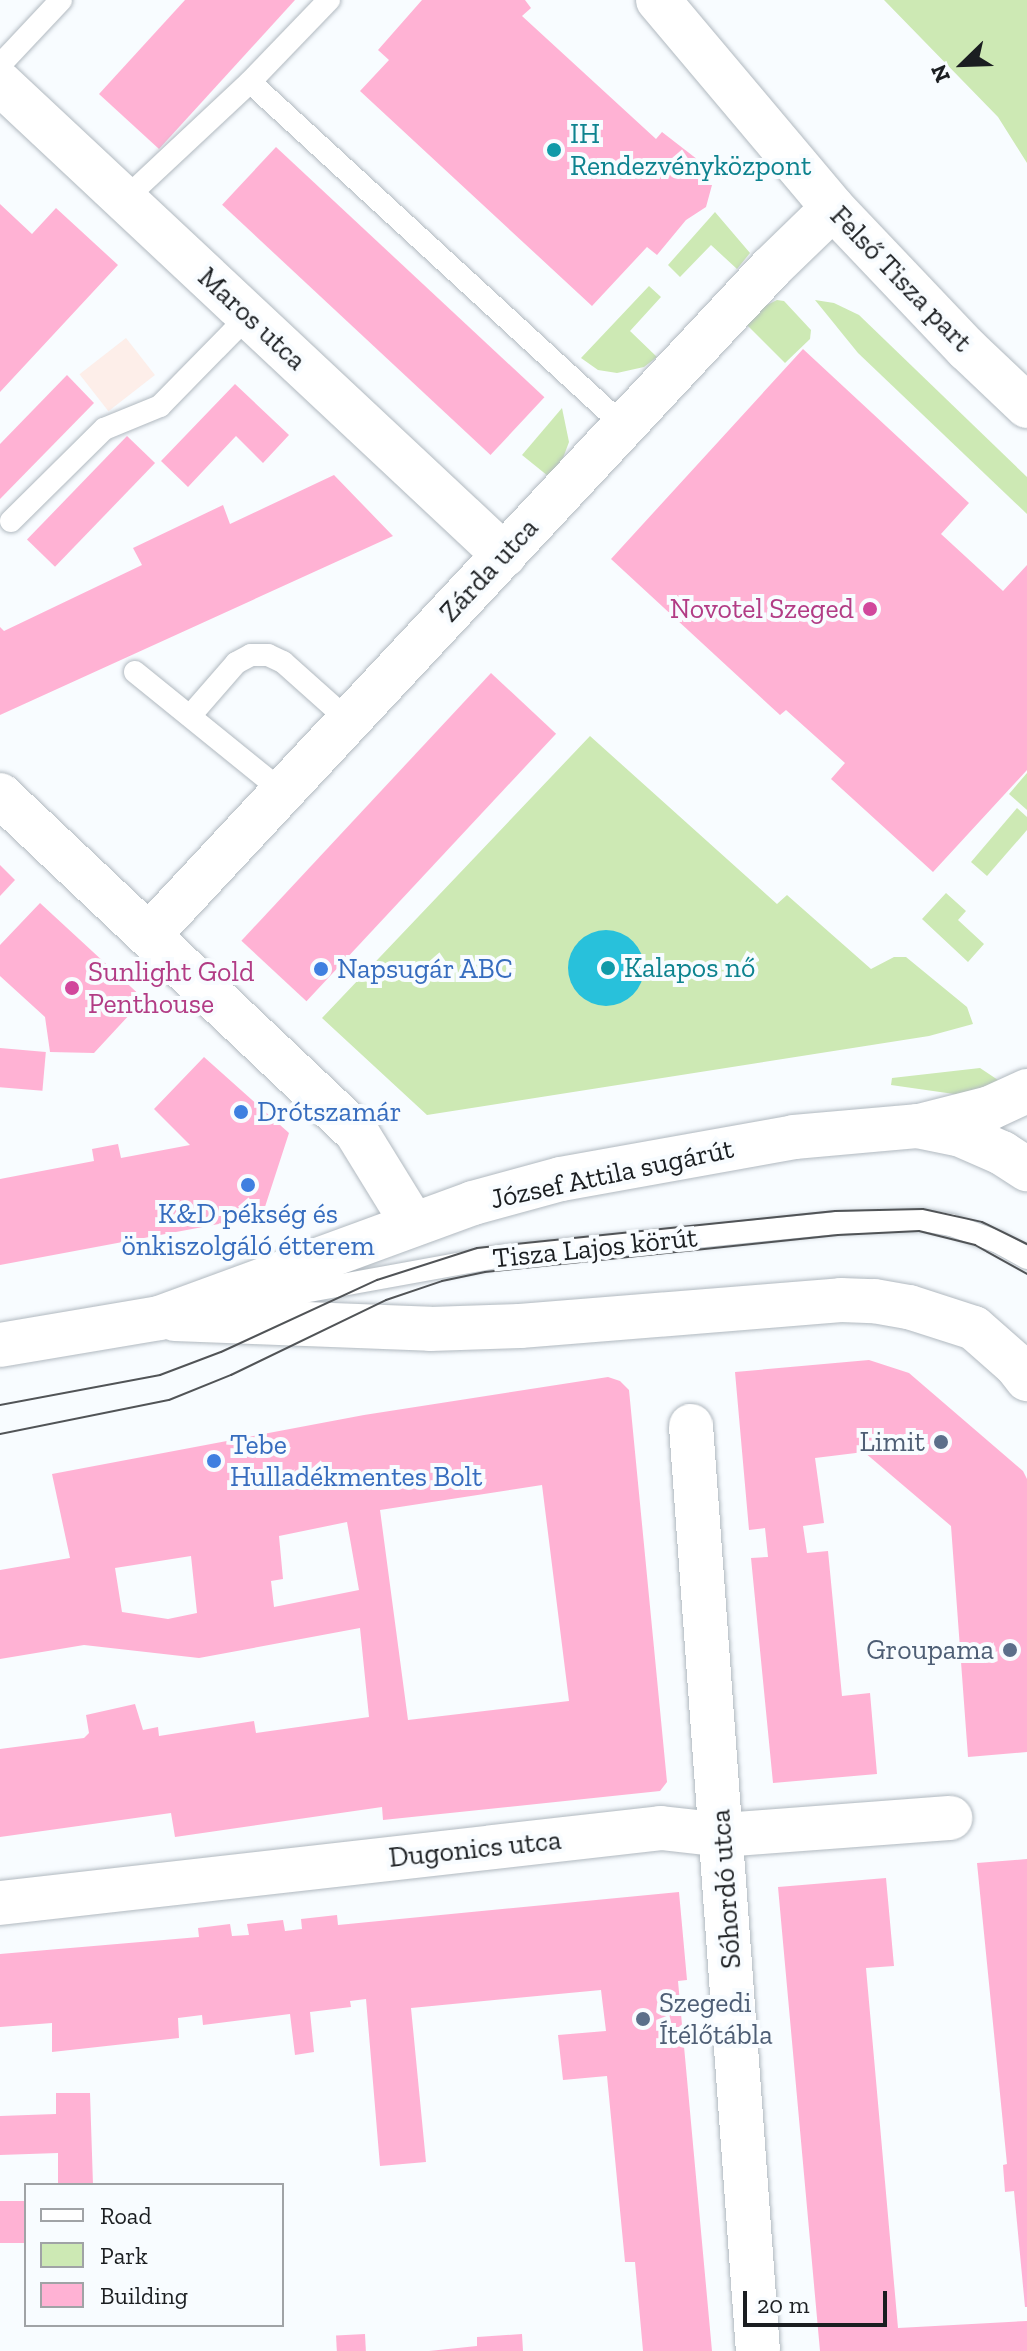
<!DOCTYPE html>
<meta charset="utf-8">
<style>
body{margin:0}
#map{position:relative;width:1027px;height:2351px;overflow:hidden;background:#f8fcff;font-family:"Zilla Slab",serif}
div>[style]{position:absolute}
.industrial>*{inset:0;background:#fdeee9;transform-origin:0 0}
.green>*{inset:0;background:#cde9b4}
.water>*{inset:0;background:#28c1db}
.round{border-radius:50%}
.building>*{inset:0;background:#ffb2d4;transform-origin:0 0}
.roads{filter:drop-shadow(0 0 2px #b1b9c0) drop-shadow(0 0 2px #b1b9c0)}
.lane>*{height:22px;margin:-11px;padding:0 11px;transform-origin:11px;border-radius:11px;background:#fff}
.street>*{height:44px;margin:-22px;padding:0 22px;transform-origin:22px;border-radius:22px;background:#fff}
.secondary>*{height:44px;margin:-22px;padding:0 22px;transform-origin:22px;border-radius:22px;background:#fff}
.tram>*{height:2px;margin:-1px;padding:0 1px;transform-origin:1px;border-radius:1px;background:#515457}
.dots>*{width:22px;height:22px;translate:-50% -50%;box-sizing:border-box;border:4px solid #f8fcff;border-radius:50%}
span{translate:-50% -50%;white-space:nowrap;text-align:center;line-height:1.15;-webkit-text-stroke:8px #f8fcff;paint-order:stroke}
.culture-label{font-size:28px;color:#0d838f}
.left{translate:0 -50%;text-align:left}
.street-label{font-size:28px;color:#1b1e21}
.hotel-label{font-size:28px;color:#b23c85}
.right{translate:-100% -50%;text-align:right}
.shop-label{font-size:28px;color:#366cbe}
.service-label{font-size:28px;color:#4e5e75}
.legend{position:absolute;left:24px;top:2183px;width:260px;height:144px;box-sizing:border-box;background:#f8fcff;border:2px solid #a0a3a6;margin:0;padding:10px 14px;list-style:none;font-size:24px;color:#1b1e21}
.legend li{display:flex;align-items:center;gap:16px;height:40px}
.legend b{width:40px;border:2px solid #a0a3a6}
.north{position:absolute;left:923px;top:24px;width:80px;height:80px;-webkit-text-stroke:6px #f8fcff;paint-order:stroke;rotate:247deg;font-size:22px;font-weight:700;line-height:32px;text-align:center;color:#1b1e21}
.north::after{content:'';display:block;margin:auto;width:28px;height:36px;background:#1b1e21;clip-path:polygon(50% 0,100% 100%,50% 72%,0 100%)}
.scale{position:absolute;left:743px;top:2291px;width:144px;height:36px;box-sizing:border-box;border:4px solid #1b1e21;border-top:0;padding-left:10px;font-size:24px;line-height:28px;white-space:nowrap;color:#1b1e21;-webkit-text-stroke:6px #f8fcff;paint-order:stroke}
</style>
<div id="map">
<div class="industrial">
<i style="left:126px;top:338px;width:47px;height:59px;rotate:52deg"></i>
</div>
<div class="green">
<i style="clip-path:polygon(884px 0,1027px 0,1027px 163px,998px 117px)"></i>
<i style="clip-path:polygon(715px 212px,750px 253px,737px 269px,711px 245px,680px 277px,668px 265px)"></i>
<i style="clip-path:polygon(649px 286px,661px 297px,630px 331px,657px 357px,644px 367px,617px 373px,598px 370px,581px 358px)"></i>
<i style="clip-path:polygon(777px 300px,784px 301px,811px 330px,810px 339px,785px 363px,746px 324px,765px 306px)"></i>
<i style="clip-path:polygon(815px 300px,834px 303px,859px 315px,1027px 477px,1027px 514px,858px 353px)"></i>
<i style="clip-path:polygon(562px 408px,569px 442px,563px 458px,548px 476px,522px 455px)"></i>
<i style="clip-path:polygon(590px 736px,777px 904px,787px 895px,871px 969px,894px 957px,906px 957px,967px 1007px,973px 1024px,929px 1036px,427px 1115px,322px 1018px)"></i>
<i style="clip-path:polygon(1027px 773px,1027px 810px,1009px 794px)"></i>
<i style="clip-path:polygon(1017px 808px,1027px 817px,1027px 830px,987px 876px,971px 862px)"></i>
<i style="clip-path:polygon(946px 893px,966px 911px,958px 920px,984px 944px,968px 962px,922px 919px)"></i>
<i style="clip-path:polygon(980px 1068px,1004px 1084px,961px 1095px,891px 1085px,892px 1078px)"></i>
</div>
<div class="water">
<i class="round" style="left:568px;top:930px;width:76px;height:76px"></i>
</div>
<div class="building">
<i style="clip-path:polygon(185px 0,295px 0,159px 149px,99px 94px)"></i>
<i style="clip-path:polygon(422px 0,525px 0,531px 8px,522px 16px,656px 139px,662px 132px,702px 163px,712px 185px,706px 207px,686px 220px,657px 255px,647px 247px,592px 306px,360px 91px,389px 60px,378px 50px)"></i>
<i style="left:276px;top:147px;width:367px;height:79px;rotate:43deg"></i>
<i style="clip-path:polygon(0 204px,32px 234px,56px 208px,118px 265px,0 392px)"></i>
<i style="clip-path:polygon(803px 349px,969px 503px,941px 534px,1003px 591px,1027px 565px,1027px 770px,933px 872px,831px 779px,845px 763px,786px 710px,780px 715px,611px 559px)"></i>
<i style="clip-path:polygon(67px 375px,94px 403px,0 499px,0 444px)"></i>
<i style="clip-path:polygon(235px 384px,289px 435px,263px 463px,236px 436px,188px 487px,161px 461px)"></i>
<i style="left:127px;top:436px;width:39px;height:144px;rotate:44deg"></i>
<i style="clip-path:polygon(334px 475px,393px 536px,0 715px,0 627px,4px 631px,142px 565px,133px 548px,223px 505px,230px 524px)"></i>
<i style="left:491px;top:673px;width:89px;height:366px;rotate:43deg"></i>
<i style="clip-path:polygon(0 865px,15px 880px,0 896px)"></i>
<i style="clip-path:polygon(40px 903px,144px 999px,94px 1053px,50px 1052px,45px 1017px,0 976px,0 945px)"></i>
<i style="left:0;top:1048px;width:46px;height:39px;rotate:5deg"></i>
<i style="clip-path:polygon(204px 1057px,289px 1133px,262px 1216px,0 1265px,0 1179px,94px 1161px,92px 1149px,118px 1144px,121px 1158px,190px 1145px,154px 1109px)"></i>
<i style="clip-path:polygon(869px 1360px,909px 1373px,1023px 1471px,1027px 1479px,1027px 1752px,968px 1757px,951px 1526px,864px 1452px,815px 1458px,824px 1523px,803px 1526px,807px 1553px,828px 1551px,842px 1696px,870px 1693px,877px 1774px,773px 1783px,751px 1558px,768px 1557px,765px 1528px,749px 1530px,735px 1372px)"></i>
<i style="clip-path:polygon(evenodd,608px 1377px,620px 1381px,629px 1390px,667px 1782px,660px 1791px,383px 1820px,382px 1807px,175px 1837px,171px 1813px,0 1837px,0 1749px,84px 1738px,89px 1733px,86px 1715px,135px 1704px,143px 1730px,158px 1727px,159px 1736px,254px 1721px,256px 1733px,369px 1717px,360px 1628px,199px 1658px,84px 1645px,0 1659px,0 1570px,70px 1558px,52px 1474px,364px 1415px,608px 1377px,542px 1485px,569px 1701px,408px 1720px,380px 1510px,542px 1485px,608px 1377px,347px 1522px,359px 1590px,274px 1607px,271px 1581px,283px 1579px,279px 1536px,347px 1522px,608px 1377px,191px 1556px,197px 1613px,168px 1619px,122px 1612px,115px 1568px,191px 1556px)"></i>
<i style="clip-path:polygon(1027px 1859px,1027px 2307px,1025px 2307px,1014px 2191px,1005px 2192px,1003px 2165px,1007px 2164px,977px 1863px)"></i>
<i style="clip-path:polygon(886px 1878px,894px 1966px,866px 1968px,898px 2328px,1027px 2321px,1027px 2351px,820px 2351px,778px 1887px)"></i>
<i style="clip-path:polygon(679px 1892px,687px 1980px,678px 1981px,712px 2351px,643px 2351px,635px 2262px,625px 2262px,607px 2076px,563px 2080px,558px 2035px,606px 2031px,601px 1990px,411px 2008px,426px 2162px,380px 2166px,366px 1999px,350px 2001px,351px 2007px,310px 2012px,314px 2052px,295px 2055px,290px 2014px,203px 2025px,202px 2015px,178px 2018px,179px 2038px,52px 2052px,52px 2023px,0 2027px,0 1954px,199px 1937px,198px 1928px,230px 1924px,232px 1936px,249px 1935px,247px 1924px,283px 1920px,285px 1931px,302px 1929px,301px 1919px,337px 1915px,338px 1925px)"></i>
<i style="clip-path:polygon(56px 2093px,90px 2093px,93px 2185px,58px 2185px,58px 2153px,0 2155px,0 2116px,56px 2114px)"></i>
<i style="left:26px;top:2201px;width:42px;height:26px;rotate:90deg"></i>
<i style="left:365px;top:2334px;width:17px;height:29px;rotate:87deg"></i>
<i style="clip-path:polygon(522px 2334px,523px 2351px,429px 2351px,477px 2346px,477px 2337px)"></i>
</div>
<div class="roads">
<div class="lane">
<i style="left:0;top:65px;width:89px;rotate:-46.8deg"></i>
<i style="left:250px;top:82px;width:508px;rotate:42.61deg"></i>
<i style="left:125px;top:199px;width:171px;rotate:-43.1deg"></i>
<i style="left:250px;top:82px;width:114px;rotate:-46.1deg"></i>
<i style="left:11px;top:521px;width:131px;rotate:-44.7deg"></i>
<i style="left:104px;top:429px;width:61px;rotate:-22.3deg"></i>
<i style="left:160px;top:406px;width:126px;rotate:-45.6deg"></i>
<i style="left:135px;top:672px;width:191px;rotate:39deg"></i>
<i style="left:190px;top:716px;width:70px;rotate:-49deg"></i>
<i style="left:236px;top:663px;width:17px;rotate:-28deg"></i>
<i style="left:251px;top:655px;width:17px"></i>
<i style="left:268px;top:655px;width:17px;rotate:25deg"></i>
<i style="left:283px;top:662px;width:89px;rotate:41.8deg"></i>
<i style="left:254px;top:1301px;width:251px;rotate:-10.3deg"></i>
<i style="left:501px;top:1256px;width:337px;rotate:-5.6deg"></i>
<i style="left:836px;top:1223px;width:86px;rotate:-2deg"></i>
<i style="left:922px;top:1220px;width:29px;rotate:10deg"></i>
<i style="left:951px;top:1225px;width:50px;rotate:19.9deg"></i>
<i style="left:998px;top:1242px;width:33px;rotate:29deg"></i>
</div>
<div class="street">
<i style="left:0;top:83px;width:691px;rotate:43.12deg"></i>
<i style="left:0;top:795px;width:492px;rotate:43.4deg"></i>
<i style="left:357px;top:1133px;width:107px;rotate:58.4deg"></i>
<i style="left:149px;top:935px;width:912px;rotate:-47deg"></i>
<i style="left:771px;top:268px;width:86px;rotate:-44.1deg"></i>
<i style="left:691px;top:1426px;width:927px;rotate:85.86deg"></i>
<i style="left:0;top:1903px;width:665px;rotate:-6.47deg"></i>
<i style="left:661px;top:1828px;width:62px;rotate:6.4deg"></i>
<i style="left:723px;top:1835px;width:228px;rotate:-4.3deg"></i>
</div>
<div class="secondary">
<i style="left:658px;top:0;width:272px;rotate:49.9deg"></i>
<i style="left:833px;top:208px;width:195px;rotate:46.5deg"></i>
<i style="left:967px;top:349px;width:83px;rotate:43.5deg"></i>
<i style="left:923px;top:1125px;width:69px;rotate:-14.2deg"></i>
<i style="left:990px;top:1108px;width:41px;rotate:-24.7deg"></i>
<i style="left:175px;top:1319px;width:255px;rotate:2.2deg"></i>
<i style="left:430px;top:1329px;width:90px;rotate:-1.9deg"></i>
<i style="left:520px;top:1326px;width:322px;rotate:-4.6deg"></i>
<i style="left:841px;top:1300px;width:33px;rotate:2deg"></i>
<i style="left:874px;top:1301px;width:36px;rotate:10deg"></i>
<i style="left:909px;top:1307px;width:68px;rotate:17.9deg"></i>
<i style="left:974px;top:1328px;width:56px;rotate:41.4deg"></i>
<i style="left:1016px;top:1365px;width:18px;rotate:52deg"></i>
<i style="left:0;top:1345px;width:161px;rotate:-9.6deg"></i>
<i style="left:159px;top:1318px;width:334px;rotate:-20.1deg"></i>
<i style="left:473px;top:1203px;width:91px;rotate:-15.3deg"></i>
<i style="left:561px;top:1179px;width:237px;rotate:-10.2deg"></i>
<i style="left:794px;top:1137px;width:123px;rotate:-5.1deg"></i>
<i style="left:917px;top:1126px;width:45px;rotate:11.6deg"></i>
<i style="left:961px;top:1135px;width:45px;rotate:23.7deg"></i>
<i style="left:1002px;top:1153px;width:30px;rotate:33deg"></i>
</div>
</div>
<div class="tram">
<i style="left:0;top:1405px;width:163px;rotate:-10.6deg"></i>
<i style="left:160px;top:1375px;width:65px;rotate:-20.7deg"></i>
<i style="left:221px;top:1352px;width:172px;rotate:-24.8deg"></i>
<i style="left:377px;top:1280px;width:105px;rotate:-17.7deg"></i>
<i style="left:477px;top:1248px;width:360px;rotate:-5.9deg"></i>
<i style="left:835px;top:1211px;width:88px;rotate:-1.3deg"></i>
<i style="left:923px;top:1209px;width:60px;rotate:12.4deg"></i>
<i style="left:982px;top:1222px;width:50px;rotate:26.1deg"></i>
<i style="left:0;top:1434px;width:172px;rotate:-11.4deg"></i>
<i style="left:169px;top:1400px;width:67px;rotate:-22deg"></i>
<i style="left:231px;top:1375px;width:172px;rotate:-25.8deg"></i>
<i style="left:386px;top:1300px;width:59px;rotate:-18.7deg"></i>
<i style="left:442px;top:1281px;width:44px;rotate:-11.8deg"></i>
<i style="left:485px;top:1272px;width:355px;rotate:-6deg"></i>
<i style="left:838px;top:1235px;width:81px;rotate:-2.8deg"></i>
<i style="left:919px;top:1231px;width:58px;rotate:14deg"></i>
<i style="left:975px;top:1245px;width:60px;rotate:29.1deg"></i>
</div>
<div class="dots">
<i style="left:554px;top:150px;background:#0f9aa8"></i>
<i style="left:870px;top:609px;background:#d1479c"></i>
<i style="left:608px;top:968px;background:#0f9aa8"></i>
<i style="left:321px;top:969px;background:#3f7fe0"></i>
<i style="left:72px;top:988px;background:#d1479c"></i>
<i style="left:241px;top:1112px;background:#3f7fe0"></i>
<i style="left:248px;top:1185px;background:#3f7fe0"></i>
<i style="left:941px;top:1442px;background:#5c6f8a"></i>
<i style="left:214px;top:1461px;background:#3f7fe0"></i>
<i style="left:1010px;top:1650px;background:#5c6f8a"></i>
<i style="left:643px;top:2019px;background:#5c6f8a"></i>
</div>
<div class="culture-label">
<span class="left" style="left:570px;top:150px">IH<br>Rendezvényközpont</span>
<span class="left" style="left:624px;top:968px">Kalapos nő</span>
</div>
<div class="street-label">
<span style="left:901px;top:279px;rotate:46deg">Felső Tisza part</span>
<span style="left:252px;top:319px;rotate:43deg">Maros utca</span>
<span style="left:489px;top:570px;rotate:-47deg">Zárda utca</span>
<span style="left:612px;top:1174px;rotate:-12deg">József Attila sugárút</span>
<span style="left:595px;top:1248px;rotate:-6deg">Tisza Lajos körút</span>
<span style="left:475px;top:1849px;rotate:-6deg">Dugonics utca</span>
<span style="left:726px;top:1889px;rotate:-94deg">Sóhordó utca</span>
</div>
<div class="hotel-label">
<span class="right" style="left:854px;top:609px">Novotel Szeged</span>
<span class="left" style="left:88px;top:988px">Sunlight Gold<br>Penthouse</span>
</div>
<div class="shop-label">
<span class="left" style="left:337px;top:969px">Napsugár ABC</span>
<span class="left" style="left:257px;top:1112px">Drótszamár</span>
<span style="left:248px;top:1230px">K&amp;D pékség és<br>önkiszolgáló étterem</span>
<span class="left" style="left:230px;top:1461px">Tebe<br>Hulladékmentes Bolt</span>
</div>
<div class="service-label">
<span class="right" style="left:925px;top:1442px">Limit</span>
<span class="right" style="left:994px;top:1650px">Groupama</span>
<span class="left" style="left:659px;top:2019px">Szegedi<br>Ítélőtábla</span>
</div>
<ul class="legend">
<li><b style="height:10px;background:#fff"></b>Road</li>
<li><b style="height:22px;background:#cde9b4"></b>Park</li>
<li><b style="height:22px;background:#ffb2d4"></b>Building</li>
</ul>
<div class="north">N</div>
<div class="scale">20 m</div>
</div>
